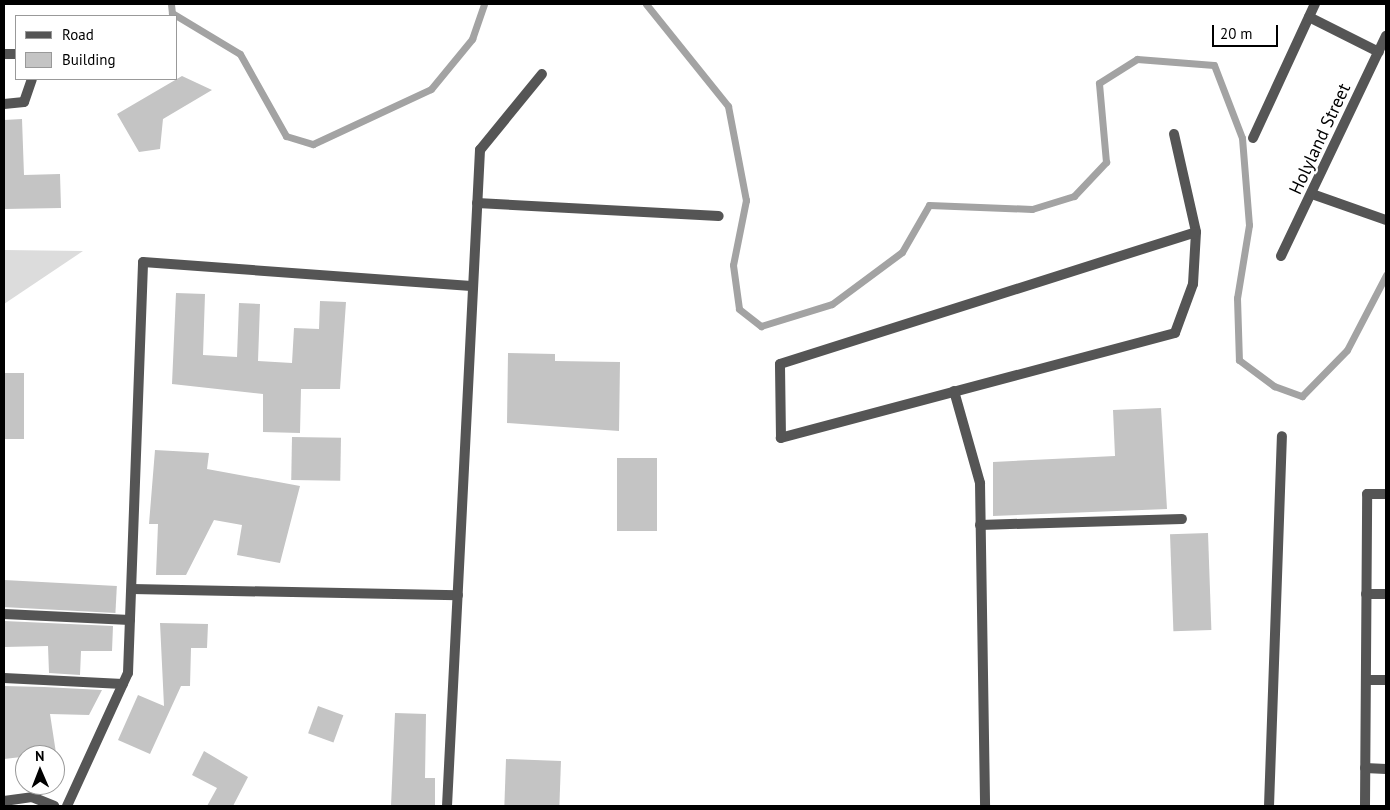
<!DOCTYPE html>
<style>
body{margin:0}
#map{position:relative;width:1390px;height:810px;overflow:hidden;background:#fff;font-family:"PT Sans",sans-serif}
div>[style]{position:absolute}
.green>*{inset:0;background:#dcdcdc}
.stream>*{height:7px;margin:-3.5px;padding:0 3.5px;transform-origin:3.5px;border-radius:3.5px;background:#a3a3a3}
.building>*{inset:0;background:#c4c4c4;transform-origin:0 0}
.lane>*{height:10px;margin:-5px;padding:0 5px;transform-origin:5px;border-radius:5px;background:#555}
.street>*{height:10px;margin:-5px;padding:0 5px;transform-origin:5px;border-radius:5px;background:#555}
span{translate:-50% -50%;white-space:nowrap;text-align:center;line-height:1.15;-webkit-text-stroke:4.5px #fff;paint-order:stroke}
.street-label{font-size:18px;color:#000}
.frame{position:absolute;inset:0;border:5px solid #000;pointer-events:none}
.legend{position:absolute;left:15px;top:15px;width:162px;height:65px;box-sizing:border-box;background:#fff;border:1px solid #999;margin:0;padding:6px 9px;list-style:none;font-size:15px;color:#000}
.legend li{display:flex;align-items:center;gap:10px;height:25px}
.legend b{width:25px;border:1px solid #999}
.north{position:absolute;left:15px;top:745px;width:50px;height:50px;box-sizing:border-box;background:#fff;border:1px solid #999;border-radius:50%;rotate:359deg;font-size:14px;font-weight:700;line-height:20px;text-align:center;color:#000}
.north::after{content:'';display:block;margin:auto;width:18px;height:22px;background:#000;clip-path:polygon(50% 0,100% 100%,50% 72%,0 100%)}
.scale{position:absolute;left:1212px;top:25px;width:66px;height:22px;box-sizing:border-box;border:2px solid #000;border-top:0;padding-left:6px;font-size:15px;line-height:18px;white-space:nowrap;color:#000;-webkit-text-stroke:4px #fff;paint-order:stroke}
</style>
<div id="map">
<div class="green">
<i style="clip-path:polygon(4px 250px,83px 251px,4px 304px)"></i>
</div>
<div class="stream">
<i style="left:171px;top:4px;width:9px;rotate:84deg"></i>
<i style="left:172px;top:13px;width:79px;rotate:31.1deg"></i>
<i style="left:240px;top:54px;width:94px;rotate:60.7deg"></i>
<i style="left:286px;top:136px;width:28px;rotate:17deg"></i>
<i style="left:313px;top:144px;width:130px;rotate:-25deg"></i>
<i style="left:431px;top:89px;width:65px;rotate:-50.6deg"></i>
<i style="left:472px;top:39px;width:37px;rotate:-71deg"></i>
<i style="left:646px;top:4px;width:131px;rotate:51.2deg"></i>
<i style="left:728px;top:106px;width:96px;rotate:79.2deg"></i>
<i style="left:746px;top:200px;width:66px;rotate:101.3deg"></i>
<i style="left:733px;top:265px;width:44px;rotate:82.2deg"></i>
<i style="left:739px;top:309px;width:28px;rotate:38deg"></i>
<i style="left:761px;top:326px;width:74px;rotate:-17.2deg"></i>
<i style="left:832px;top:304px;width:87px;rotate:-36.6deg"></i>
<i style="left:902px;top:252px;width:54px;rotate:-60.1deg"></i>
<i style="left:929px;top:205px;width:103px;rotate:2.2deg"></i>
<i style="left:1032px;top:209px;width:44px;rotate:-17.2deg"></i>
<i style="left:1074px;top:196px;width:47px;rotate:-46.7deg"></i>
<i style="left:1106px;top:162px;width:79px;rotate:-95.1deg"></i>
<i style="left:1099px;top:83px;width:45px;rotate:-32.3deg"></i>
<i style="left:1137px;top:59px;width:77px;rotate:4.5deg"></i>
<i style="left:1214px;top:65px;width:78px;rotate:69deg"></i>
<i style="left:1242px;top:138px;width:87px;rotate:85.4deg"></i>
<i style="left:1249px;top:225px;width:74px;rotate:99.3deg"></i>
<i style="left:1237px;top:298px;width:62px;rotate:88.2deg"></i>
<i style="left:1239px;top:360px;width:44px;rotate:36.6deg"></i>
<i style="left:1274px;top:386px;width:30px;rotate:20deg"></i>
<i style="left:1302px;top:396px;width:64px;rotate:-45.6deg"></i>
<i style="left:1347px;top:350px;width:85px;rotate:-62.5deg"></i>
</div>
<div class="building">
<i style="clip-path:polygon(182px 76px,212px 90px,163px 119px,160px 149px,139px 152px,117px 114px)"></i>
<i style="clip-path:polygon(22px 119px,24px 175px,60px 174px,61px 208px,4px 209px,4px 120px)"></i>
<i style="clip-path:polygon(176px 293px,205px 294px,203px 355px,237px 357px,239px 303px,260px 304px,258px 361px,292px 363px,294px 328px,319px 329px,320px 301px,346px 302px,340px 389px,301px 389px,300px 433px,263px 432px,263px 394px,172px 384px)"></i>
<i style="clip-path:polygon(508px 353px,555px 354px,555px 361px,620px 362px,619px 431px,507px 423px)"></i>
<i style="left:4px;top:373px;width:20px;height:66px"></i>
<i style="clip-path:polygon(1161px 408px,1167px 509px,993px 516px,993px 462px,1115px 456px,1113px 410px)"></i>
<i style="left:292px;top:437px;width:49px;height:43px;rotate:1deg"></i>
<i style="clip-path:polygon(155px 450px,209px 453px,207px 469px,300px 486px,280px 563px,237px 555px,242px 525px,214px 520px,186px 575px,156px 575px,158px 524px,149px 524px)"></i>
<i style="left:617px;top:458px;width:40px;height:73px"></i>
<i style="left:1208px;top:533px;width:97px;height:38px;rotate:88deg"></i>
<i style="left:4px;top:580px;width:113px;height:27px;rotate:3deg"></i>
<i style="clip-path:polygon(4px 621px,113px 626px,112px 651px,81px 651px,80px 675px,49px 673px,48px 646px,4px 647px)"></i>
<i style="clip-path:polygon(160px 623px,208px 624px,207px 648px,191px 648px,190px 686px,181px 686px,150px 754px,118px 740px,138px 695px,164px 706px)"></i>
<i style="clip-path:polygon(4px 686px,44px 687px,102px 690px,89px 715px,50px 714px,56px 753px,4px 759px)"></i>
<i style="left:318px;top:706px;width:27px;height:29px;rotate:20deg"></i>
<i style="clip-path:polygon(395px 713px,426px 714px,425px 778px,435px 778px,435px 806px,391px 806px)"></i>
<i style="clip-path:polygon(204px 751px,248px 777px,233px 806px,207px 806px,217px 788px,192px 775px)"></i>
<i style="left:506px;top:759px;width:55px;height:47px;rotate:2deg"></i>
</div>
<div class="lane">
<i style="left:4px;top:54px;width:12px"></i>
<i style="left:4px;top:104px;width:20px;rotate:-6deg"></i>
<i style="left:24px;top:102px;width:24px;rotate:-71deg"></i>
</div>
<div class="street">
<i style="left:1309px;top:17px;width:78px;rotate:26.6deg"></i>
<i style="left:1174px;top:134px;width:100px;rotate:77.3deg"></i>
<i style="left:1196px;top:232px;width:52px;rotate:93.3deg"></i>
<i style="left:1193px;top:284px;width:52px;rotate:110.2deg"></i>
<i style="left:1175px;top:333px;width:408px;rotate:165.1deg"></i>
<i style="left:781px;top:438px;width:74px;rotate:-90.8deg"></i>
<i style="left:780px;top:364px;width:436px;rotate:-17.6deg"></i>
<i style="left:1253px;top:138px;width:148px;rotate:-65.2deg"></i>
<i style="left:1312px;top:194px;width:78px;rotate:19.4deg"></i>
<i style="left:477px;top:203px;width:242px;rotate:3.1deg"></i>
<i style="left:1281px;top:256px;width:244px;rotate:-64.5deg"></i>
<i style="left:954px;top:391px;width:96px;rotate:74.2deg"></i>
<i style="left:980px;top:483px;width:323px;rotate:89.1deg"></i>
<i style="left:980px;top:525px;width:202px;rotate:-1.7deg"></i>
<i style="left:132px;top:589px;width:326px;rotate:1.1deg"></i>
<i style="left:1366px;top:594px;width:20px"></i>
<i style="left:4px;top:614px;width:126px;rotate:2.7deg"></i>
<i style="left:4px;top:678px;width:119px;rotate:2.9deg"></i>
<i style="left:1366px;top:680px;width:20px"></i>
<i style="left:1365px;top:768px;width:21px;rotate:3deg"></i>
<i style="left:4px;top:801px;width:28px;rotate:-8deg"></i>
<i style="left:32px;top:797px;width:24px;rotate:22deg"></i>
<i style="left:67px;top:806px;width:146px;rotate:-65.4deg"></i>
<i style="left:128px;top:673px;width:411px;rotate:-87.9deg"></i>
<i style="left:143px;top:262px;width:329px;rotate:4.2deg"></i>
<i style="left:447px;top:806px;width:657px;rotate:-87.12deg"></i>
<i style="left:480px;top:150px;width:98px;rotate:-50.8deg"></i>
<i style="left:1269px;top:806px;width:370px;rotate:-88deg"></i>
<i style="left:1365px;top:806px;width:312px;rotate:-89.6deg"></i>
<i style="left:1367px;top:494px;width:19px"></i>
</div>
<div class="street-label">
<span style="left:1320px;top:139px;rotate:-65deg">Holyland Street</span>
</div>
<div class="frame"></div>
<ul class="legend">
<li><b style="height:6px;background:#555"></b>Road</li>
<li><b style="height:14px;background:#c4c4c4"></b>Building</li>
</ul>
<div class="north">N</div>
<div class="scale">20 m</div>
</div>
